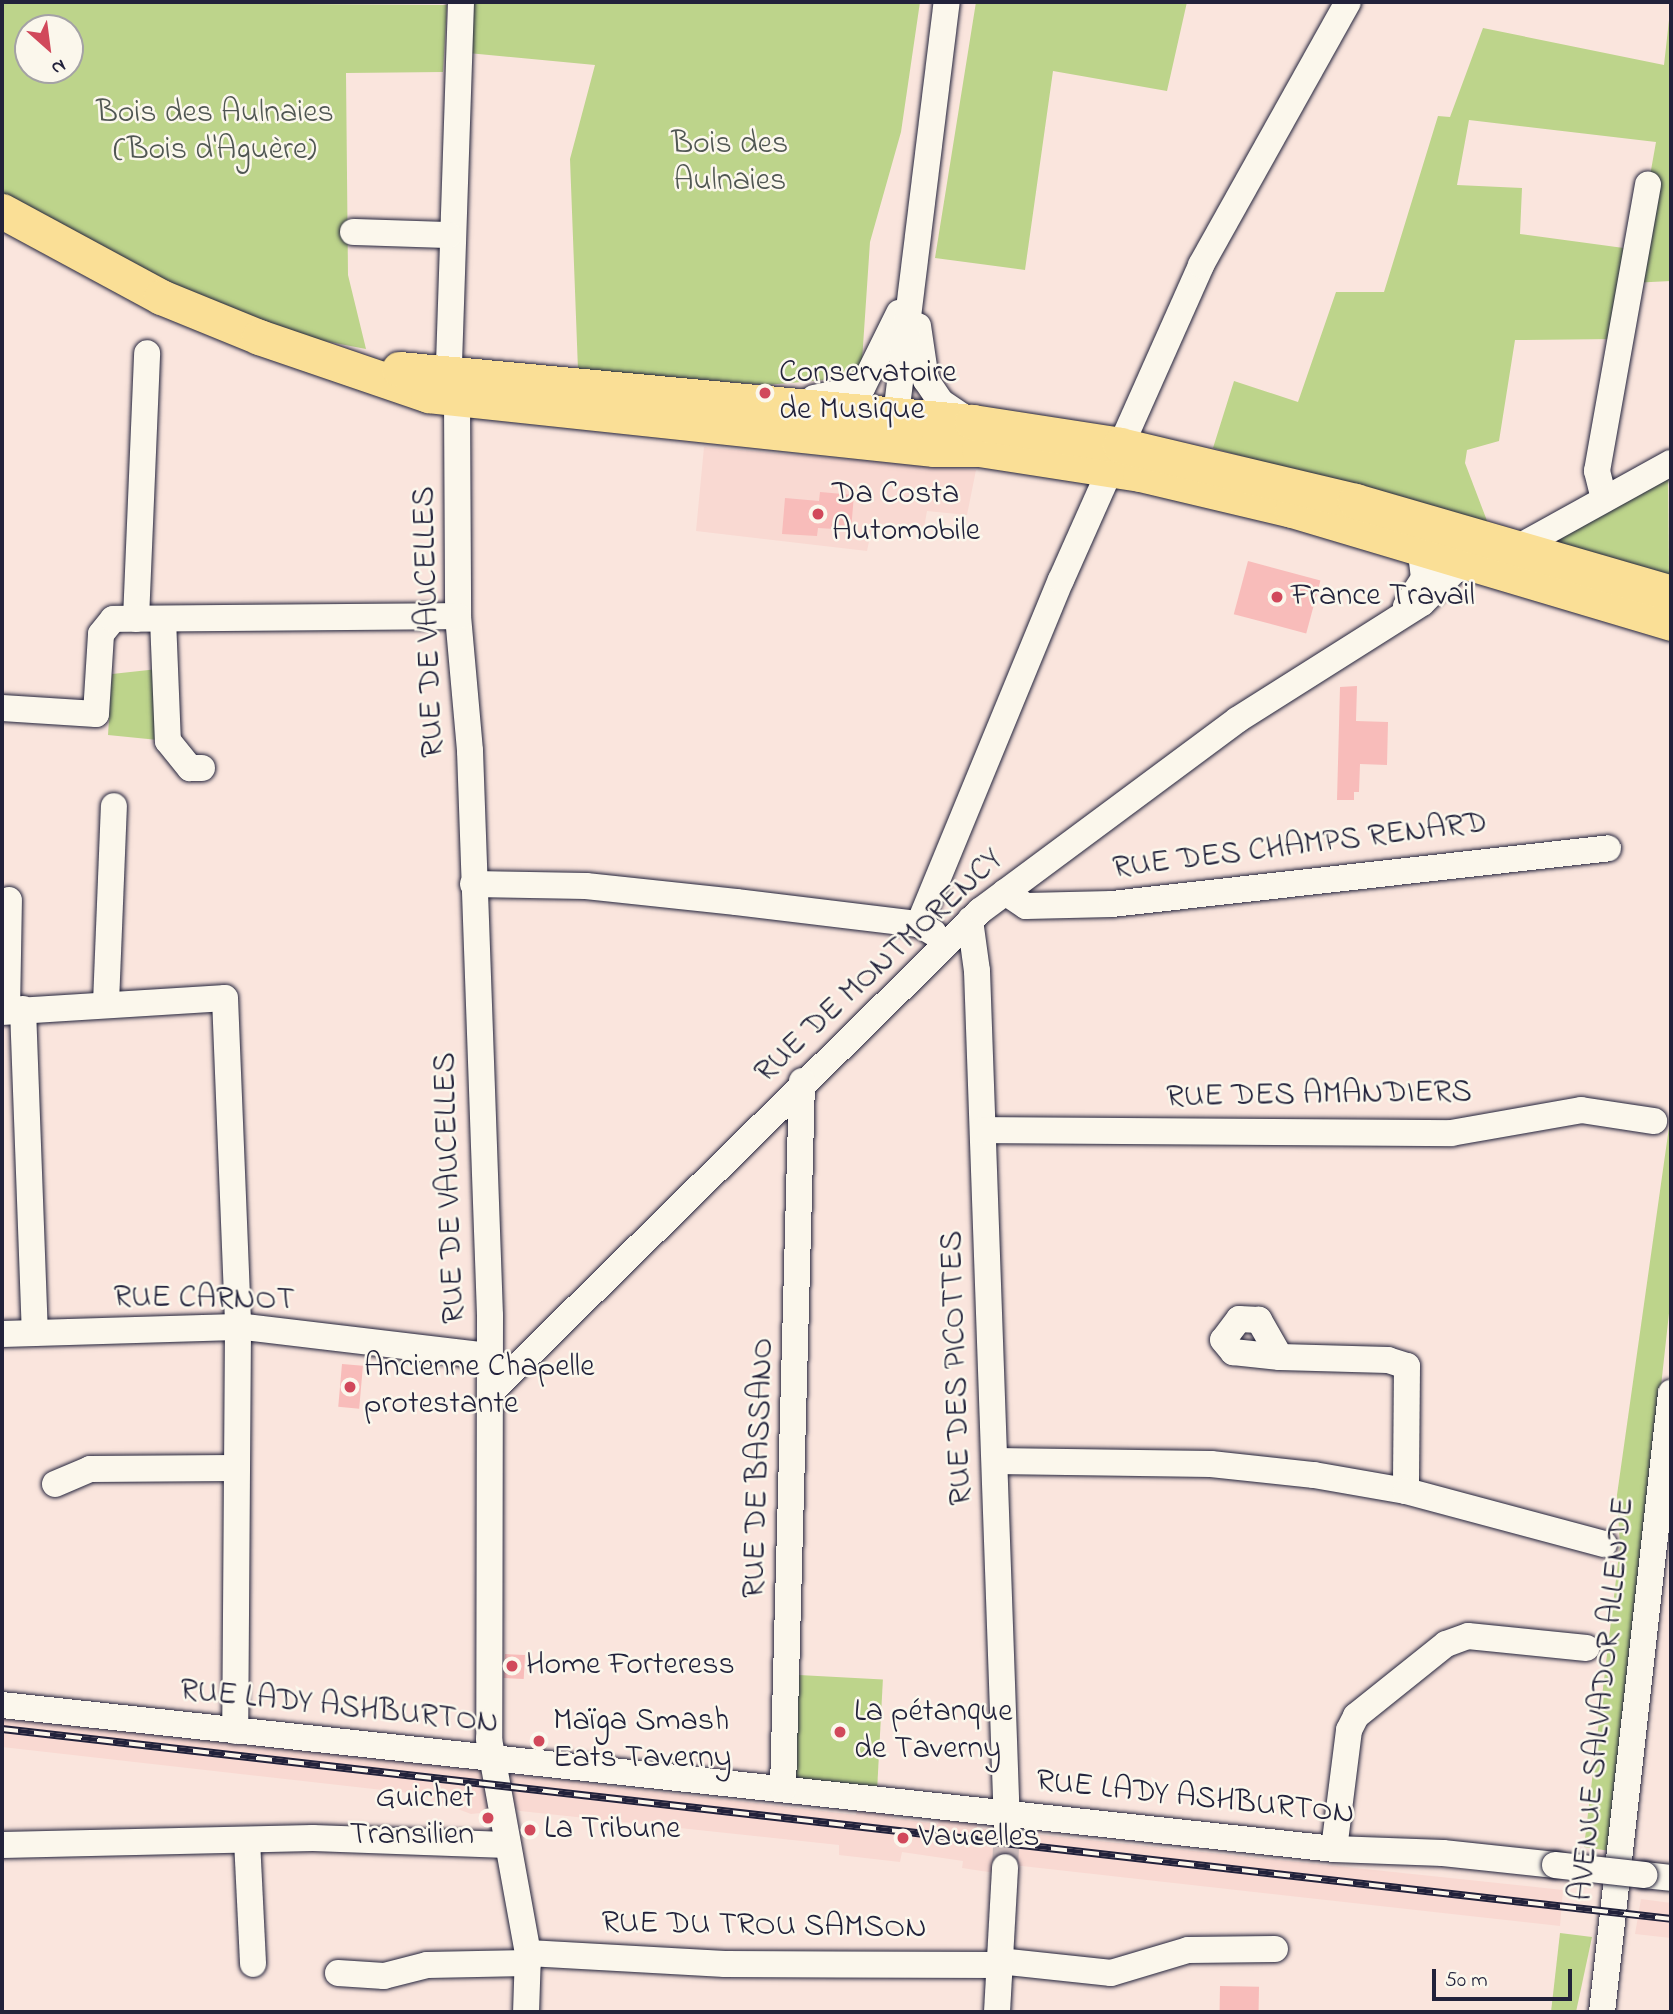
<!DOCTYPE html>
<meta charset="utf-8">
<style>
body{margin:0}
#map{position:relative;width:1673px;height:2014px;overflow:hidden;background:#fae5dd;font-family:"Indie Flower",sans-serif}
div>[style]{position:absolute}
.built>*{inset:0;background:#f9d9d2}
.green>*{inset:0;background:#bdd48b;transform-origin:0 0}
.building>*{inset:0;background:#f8bcba;transform-origin:0 0}
.minor-tunnel>*{height:26px;margin-top:-13px;transform-origin:0;background:repeating-linear-gradient(90deg,#cfbebd 0 26px,transparent 0 39px)}
.roads{filter:drop-shadow(0 0 2px #22223b) drop-shadow(0 0 2px #22223b)}
.minor>*{height:26px;margin:-13px;padding:0 13px;transform-origin:13px;border-radius:13px;background:#fbf7ec}
.major>*{height:35px;margin:-17.5px;padding:0 17.5px;transform-origin:17.5px;border-radius:17.5px;background:#fadf96}
.rail>*{height:8px;margin-top:-4px;transform-origin:0;background:repeating-linear-gradient(90deg,#fbf7ec 0 16px,#22223b 0 32px);box-sizing:border-box;border-block:2px solid #22223b}
.bridges{filter:drop-shadow(0 0 2px #22223b) drop-shadow(0 0 2px #22223b)}
.minor-bridge>*{height:26px;margin:-13px;padding:0 13px;transform-origin:13px;border-radius:13px;background:#fbf7ec}
.dots>*{width:19px;height:19px;translate:-50% -50%;box-sizing:border-box;border:4px solid #fbf7ec;border-radius:50%}
span{translate:-50% -50%;white-space:nowrap;text-align:center;line-height:1.15;-webkit-text-stroke:5px #fbf7ec;paint-order:stroke}
.park-label{font-size:32px;color:#505753}
.poi-label{font-size:32px;color:#22223b}
.left{translate:0 -50%;text-align:left}
.right{translate:-100% -50%;text-align:right}
.street-label{font-size:32px;color:#22223b}
.frame{position:absolute;inset:0;border:4px solid #22223b;pointer-events:none}
.north{position:absolute;left:14px;top:14px;width:70px;height:70px;box-sizing:border-box;background:#fbf7ec;border:2px solid #a4a2a5;border-radius:50%;rotate:152deg;font-size:19px;font-weight:700;line-height:28px;text-align:center;color:#22223b}
.north::after{content:'';display:block;margin:auto;width:24px;height:32px;background:#d1495b;clip-path:polygon(50% 0,100% 100%,50% 72%,0 100%)}
.scale{position:absolute;left:1432px;top:1969px;width:140px;height:32px;box-sizing:border-box;border:4px solid #22223b;border-top:0;padding-left:9px;font-size:21px;line-height:24px;white-space:nowrap;color:#22223b;-webkit-text-stroke:5px #fbf7ec;paint-order:stroke}
</style>
<div id="map">
<div class="built">
<i style="clip-path:polygon(704px 447px,976px 470px,967px 515px,927px 511px,924px 528px,873px 523px,867px 551px,696px 531px)"></i>
<i style="clip-path:polygon(2px 1715px,481px 1770px,490px 1812px,471px 1814px,418px 1794px,2px 1747px)"></i>
<i style="clip-path:polygon(510px 1774px,856px 1815px,858px 1805px,893px 1809px,893px 1818px,938px 1824px,939px 1816px,977px 1820px,977px 1828px,1563px 1890px,1560px 1926px,1022px 1866px,996px 1866px,995px 1873px,962px 1868px,963px 1861px,902px 1852px,900px 1862px,839px 1855px,839px 1845px,520px 1811px,513px 1807px)"></i>
<i style="clip-path:polygon(1641px 1899px,1671px 1903px,1671px 1938px,1635px 1934px)"></i>
</div>
<div class="green">
<i style="clip-path:polygon(evenodd,2px 2px,447px 5px,443px 72px,346px 73px,348px 275px,366px 349px,252px 327px,2px 228px,2px 2px,28px 28px,70px 28px,70px 70px,28px 70px,28px 28px)"></i>
<i style="clip-path:polygon(471px 2px,920px 2px,901px 132px,870px 242px,862px 361px,848px 378px,766px 385px,578px 370px,570px 159px,595px 65px,468px 53px)"></i>
<i style="clip-path:polygon(976px 2px,1187px 2px,1167px 91px,1053px 71px,1025px 270px,935px 258px)"></i>
<i style="clip-path:polygon(1671px 2px,1671px 281px,1631px 283px,1656px 142px,1469px 120px,1457px 185px,1522px 188px,1520px 234px,1631px 249px,1614px 339px,1515px 340px,1499px 441px,1467px 450px,1465px 463px,1489px 526px,1213px 448px,1234px 381px,1298px 402px,1336px 292px,1384px 292px,1438px 116px,1450px 117px,1483px 28px,1664px 65px)"></i>
<i style="clip-path:polygon(1668px 470px,1669px 578px,1552px 542px)"></i>
<i style="clip-path:polygon(167px 668px,168px 741px,108px 735px,112px 674px)"></i>
<i style="clip-path:polygon(1671px 1113px,1671px 1295px,1610px 1851px,1584px 1847px,1620px 1546px,1617px 1495px)"></i>
<i style="left:799px;top:1675px;width:84px;height:108px;rotate:3deg"></i>
<i style="clip-path:polygon(1560px 1933px,1592px 1937px,1576px 2012px,1551px 2012px)"></i>
</div>
<div class="building">
<i style="clip-path:polygon(820px 492px,854px 495px,851px 530px,818px 528px,817px 536px,782px 534px,785px 498px,819px 501px)"></i>
<i style="left:1248px;top:561px;width:75px;height:55px;rotate:15deg"></i>
<i style="clip-path:polygon(1357px 686px,1356px 721px,1388px 722px,1387px 765px,1360px 764px,1359px 792px,1354px 792px,1354px 800px,1337px 800px,1340px 687px)"></i>
<i style="left:342px;top:1364px;width:21px;height:43px;rotate:5deg"></i>
<i style="left:505px;top:1654px;width:20px;height:24px;rotate:3deg"></i>
<i style="left:1220px;top:1986px;width:39px;height:25px;rotate:1deg"></i>
</div>
<div class="minor-tunnel">
<i style="left:1005px;top:1867px;width:40px;rotate:-87.1deg"></i>
</div>
<div class="roads">
<div class="minor">
<i style="left:461px;top:2px;width:360px;rotate:91.9deg"></i>
<i style="left:449px;top:362px;width:39px;rotate:78deg"></i>
<i style="left:457px;top:400px;width:216px;rotate:89.7deg"></i>
<i style="left:458px;top:616px;width:136px;rotate:84.9deg"></i>
<i style="left:470px;top:751px;width:565px;rotate:87.97deg"></i>
<i style="left:490px;top:1316px;width:423px;rotate:90.1deg"></i>
<i style="left:489px;top:1739px;width:218px;rotate:79.7deg"></i>
<i style="left:528px;top:1953px;width:59px;rotate:91.9deg"></i>
<i style="left:353px;top:232px;width:96px;rotate:1.8deg"></i>
<i style="left:918px;top:326px;width:55px;rotate:81.6deg"></i>
<i style="left:926px;top:380px;width:27px;rotate:56deg"></i>
<i style="left:941px;top:402px;width:34px;rotate:34deg"></i>
<i style="left:814px;top:398px;width:49px;rotate:-11.8deg"></i>
<i style="left:862px;top:388px;width:84px;rotate:-63.7deg"></i>
<i style="left:894px;top:431px;width:432px;rotate:-83deg"></i>
<i style="left:1604px;top:499px;width:29px;rotate:-104deg"></i>
<i style="left:1597px;top:471px;width:291px;rotate:-79.9deg"></i>
<i style="left:1515px;top:549px;width:178px;rotate:-28.9deg"></i>
<i style="left:1406px;top:606px;width:33px;rotate:-57deg"></i>
<i style="left:1424px;top:578px;width:23px;rotate:-97deg"></i>
<i style="left:1421px;top:555px;width:13px;rotate:-132deg"></i>
<i style="left:136px;top:619px;width:266px;rotate:-87.6deg"></i>
<i style="left:163px;top:619px;width:122px;rotate:87.7deg"></i>
<i style="left:168px;top:741px;width:35px;rotate:51deg"></i>
<i style="left:190px;top:768px;width:12px"></i>
<i style="left:2px;top:708px;width:94px;rotate:3.7deg"></i>
<i style="left:96px;top:714px;width:80px;rotate:-86.4deg"></i>
<i style="left:101px;top:634px;width:19px;rotate:-51deg"></i>
<i style="left:113px;top:619px;width:345px;rotate:-0.5deg"></i>
<i style="left:473px;top:884px;width:113px;rotate:1deg"></i>
<i style="left:586px;top:886px;width:151px;rotate:6.1deg"></i>
<i style="left:736px;top:902px;width:184px;rotate:6.9deg"></i>
<i style="left:919px;top:924px;width:17px;rotate:31deg"></i>
<i style="left:1005px;top:892px;width:25px;rotate:34deg"></i>
<i style="left:1026px;top:906px;width:86px;rotate:-1.3deg"></i>
<i style="left:1112px;top:904px;width:499px;rotate:-6.4deg"></i>
<i style="left:970px;top:920px;width:51px;rotate:82.2deg"></i>
<i style="left:977px;top:971px;width:857px;rotate:87.99deg"></i>
<i style="left:919px;top:924px;width:372px;rotate:-67.6deg"></i>
<i style="left:1061px;top:580px;width:345px;rotate:-66deg"></i>
<i style="left:1201px;top:265px;width:301px;rotate:-60.8deg"></i>
<i style="left:106px;top:1003px;width:197px;rotate:-87.7deg"></i>
<i style="left:23px;top:1009px;width:324px;rotate:87.9deg"></i>
<i style="left:7px;top:1011px;width:111px;rotate:-89deg"></i>
<i style="left:2px;top:1012px;width:223px;rotate:-3.6deg"></i>
<i style="left:225px;top:998px;width:330px;rotate:87.7deg"></i>
<i style="left:238px;top:1328px;width:403px;rotate:90.4deg"></i>
<i style="left:983px;top:1130px;width:468px;rotate:0.4deg"></i>
<i style="left:1451px;top:1133px;width:132px;rotate:-10deg"></i>
<i style="left:1581px;top:1110px;width:74px;rotate:8.6deg"></i>
<i style="left:2px;top:1334px;width:243px;rotate:-1.7deg"></i>
<i style="left:245px;top:1327px;width:245px;rotate:6.8deg"></i>
<i style="left:1280px;top:1357px;width:43px;rotate:-119.6deg"></i>
<i style="left:1259px;top:1320px;width:20px;rotate:-177deg"></i>
<i style="left:1239px;top:1319px;width:26px;rotate:127deg"></i>
<i style="left:1223px;top:1340px;width:16px;rotate:50deg"></i>
<i style="left:1233px;top:1352px;width:47px;rotate:6.1deg"></i>
<i style="left:1280px;top:1357px;width:108px;rotate:1.6deg"></i>
<i style="left:1388px;top:1360px;width:20px;rotate:18deg"></i>
<i style="left:1407px;top:1366px;width:125px;rotate:90.5deg"></i>
<i style="left:492px;top:1391px;width:685px;rotate:-44.53deg"></i>
<i style="left:980px;top:911px;width:320px;rotate:-36.6deg"></i>
<i style="left:1237px;top:720px;width:219px;rotate:-32.3deg"></i>
<i style="left:1422px;top:603px;width:47px;rotate:-45deg"></i>
<i style="left:1455px;top:570px;width:23px;rotate:-13deg"></i>
<i style="left:995px;top:1461px;width:216px;rotate:0.8deg"></i>
<i style="left:1211px;top:1464px;width:104px;rotate:6.1deg"></i>
<i style="left:1314px;top:1475px;width:93px;rotate:9.9deg"></i>
<i style="left:1406px;top:1491px;width:205px;rotate:15deg"></i>
<i style="left:55px;top:1484px;width:38px;rotate:-23deg"></i>
<i style="left:90px;top:1469px;width:144px;rotate:-0.4deg"></i>
<i style="left:2px;top:1705px;width:1340px;rotate:6.17deg"></i>
<i style="left:1334px;top:1849px;width:109px;rotate:2.1deg"></i>
<i style="left:1443px;top:1853px;width:113px;rotate:6.1deg"></i>
<i style="left:783px;top:1789px;width:708px;rotate:-88.46deg"></i>
<i style="left:247px;top:1840px;width:124px;rotate:87.2deg"></i>
<i style="left:2px;top:1845px;width:311px;rotate:-1.3deg"></i>
<i style="left:313px;top:1838px;width:193px;rotate:2.1deg"></i>
<i style="left:1334px;top:1849px;width:120px;rotate:-82.8deg"></i>
<i style="left:1349px;top:1730px;width:16px;rotate:-63deg"></i>
<i style="left:1356px;top:1716px;width:115px;rotate:-38.7deg"></i>
<i style="left:1446px;top:1644px;width:23px;rotate:-20deg"></i>
<i style="left:1468px;top:1636px;width:119px;rotate:5.8deg"></i>
<i style="left:1644px;top:1875px;width:27px;rotate:6deg"></i>
<i style="left:528px;top:1953px;width:197px;rotate:3.2deg"></i>
<i style="left:725px;top:1964px;width:273px;rotate:0.2deg"></i>
<i style="left:999px;top:1961px;width:113px;rotate:6.1deg"></i>
<i style="left:1111px;top:1973px;width:80px;rotate:-16.6deg"></i>
<i style="left:1188px;top:1950px;width:87px;rotate:-0.7deg"></i>
<i style="left:338px;top:1973px;width:46px;rotate:3.7deg"></i>
<i style="left:384px;top:1976px;width:44px;rotate:-14.3deg"></i>
<i style="left:427px;top:1965px;width:101px;rotate:-1.1deg"></i>
<i style="left:997px;top:2012px;width:145px;rotate:-86.8deg"></i>
<i style="left:1602px;top:2012px;width:623px;rotate:-83.64deg"></i>
</div>
<div class="major">
<i style="left:2px;top:211px;width:181px;rotate:28.4deg"></i>
<i style="left:161px;top:297px;width:106px;rotate:22.2deg"></i>
<i style="left:259px;top:337px;width:179px;rotate:18.9deg"></i>
<i style="left:428px;top:395px;width:509px;rotate:6.09deg"></i>
<i style="left:934px;top:449px;width:45px"></i>
<i style="left:979px;top:449px;width:163px;rotate:8.8deg"></i>
<i style="left:1140px;top:474px;width:156px;rotate:13.3deg"></i>
<i style="left:1292px;top:510px;width:395px;rotate:16.6deg"></i>
<i style="left:399px;top:369px;width:575px;rotate:5.28deg"></i>
<i style="left:972px;top:422px;width:150px;rotate:8.8deg"></i>
<i style="left:1120px;top:445px;width:242px;rotate:13.4deg"></i>
<i style="left:1355px;top:501px;width:329px;rotate:16.2deg"></i>
</div>
</div>
<div class="rail">
<i style="left:2px;top:1729px;width:1680px;rotate:6.49deg"></i>
</div>
<div class="bridges">
<div class="minor-bridge">
<i style="left:1555px;top:1865px;width:90px;rotate:6.4deg"></i>
</div>
</div>
<div class="dots">
<i style="left:765px;top:393px;background:#d1495b"></i>
<i style="left:818px;top:514px;background:#d1495b"></i>
<i style="left:1277px;top:597px;background:#d1495b"></i>
<i style="left:350px;top:1387px;background:#d1495b"></i>
<i style="left:512px;top:1666px;background:#d1495b"></i>
<i style="left:840px;top:1732px;background:#d1495b"></i>
<i style="left:539px;top:1741px;background:#d1495b"></i>
<i style="left:488px;top:1818px;background:#d1495b"></i>
<i style="left:530px;top:1830px;background:#d1495b"></i>
<i style="left:903px;top:1838px;background:#d1495b"></i>
</div>
<div class="park-label">
<span style="left:215px;top:133px">Bois des Aulnaies<br>(Bois d'Aguère)</span>
<span style="left:730px;top:164px">Bois des<br>Aulnaies</span>
</div>
<div class="poi-label">
<span class="left" style="left:779px;top:393px">Conservatoire<br>de Musique</span>
<span class="left" style="left:832px;top:514px">Da Costa<br>Automobile</span>
<span class="left" style="left:1291px;top:597px">France Travail</span>
<span class="left" style="left:364px;top:1387px">Ancienne Chapelle<br>protestante</span>
<span class="left" style="left:526px;top:1666px">Home Forteress</span>
<span class="left" style="left:854px;top:1732px">La pétanque<br>de Taverny</span>
<span class="left" style="left:553px;top:1741px">Maïga Smash<br>Eats Taverny</span>
<span class="right" style="left:474px;top:1818px">Guichet<br>Transilien</span>
<span class="left" style="left:544px;top:1830px">La Tribune</span>
<span class="left" style="left:919px;top:1838px">Vaucelles</span>
</div>
<div class="street-label">
<span style="left:430px;top:622px;rotate:-92deg">RUE DE VAUCELLES</span>
<span style="left:1300px;top:847px;rotate:-7deg">RUE DES CHAMPS RENARD</span>
<span style="left:880px;top:967px;rotate:-43deg">RUE DE MONTMORENCY</span>
<span style="left:1319px;top:1096px;rotate:-1deg">RUE DES AMANDIERS</span>
<span style="left:451px;top:1188px;rotate:-92deg">RUE DE VAUCELLES</span>
<span style="left:204px;top:1300px;rotate:1deg">RUE CARNOT</span>
<span style="left:958px;top:1368px;rotate:-92deg">RUE DES PICOTTES</span>
<span style="left:760px;top:1468px;rotate:-88deg">RUE DE BASSANO</span>
<span style="left:1604px;top:1699px;rotate:-84deg">AVENUE SALVADOR ALLENDE</span>
<span style="left:339px;top:1708px;rotate:6deg">RUE LADY ASHBURTON</span>
<span style="left:1195px;top:1799px;rotate:6deg">RUE LADY ASHBURTON</span>
<span style="left:764px;top:1927px;rotate:1deg">RUE DU TROU SAMSON</span>
</div>
<div class="frame"></div>
<div class="north">N</div>
<div class="scale">50 m</div>
</div>
